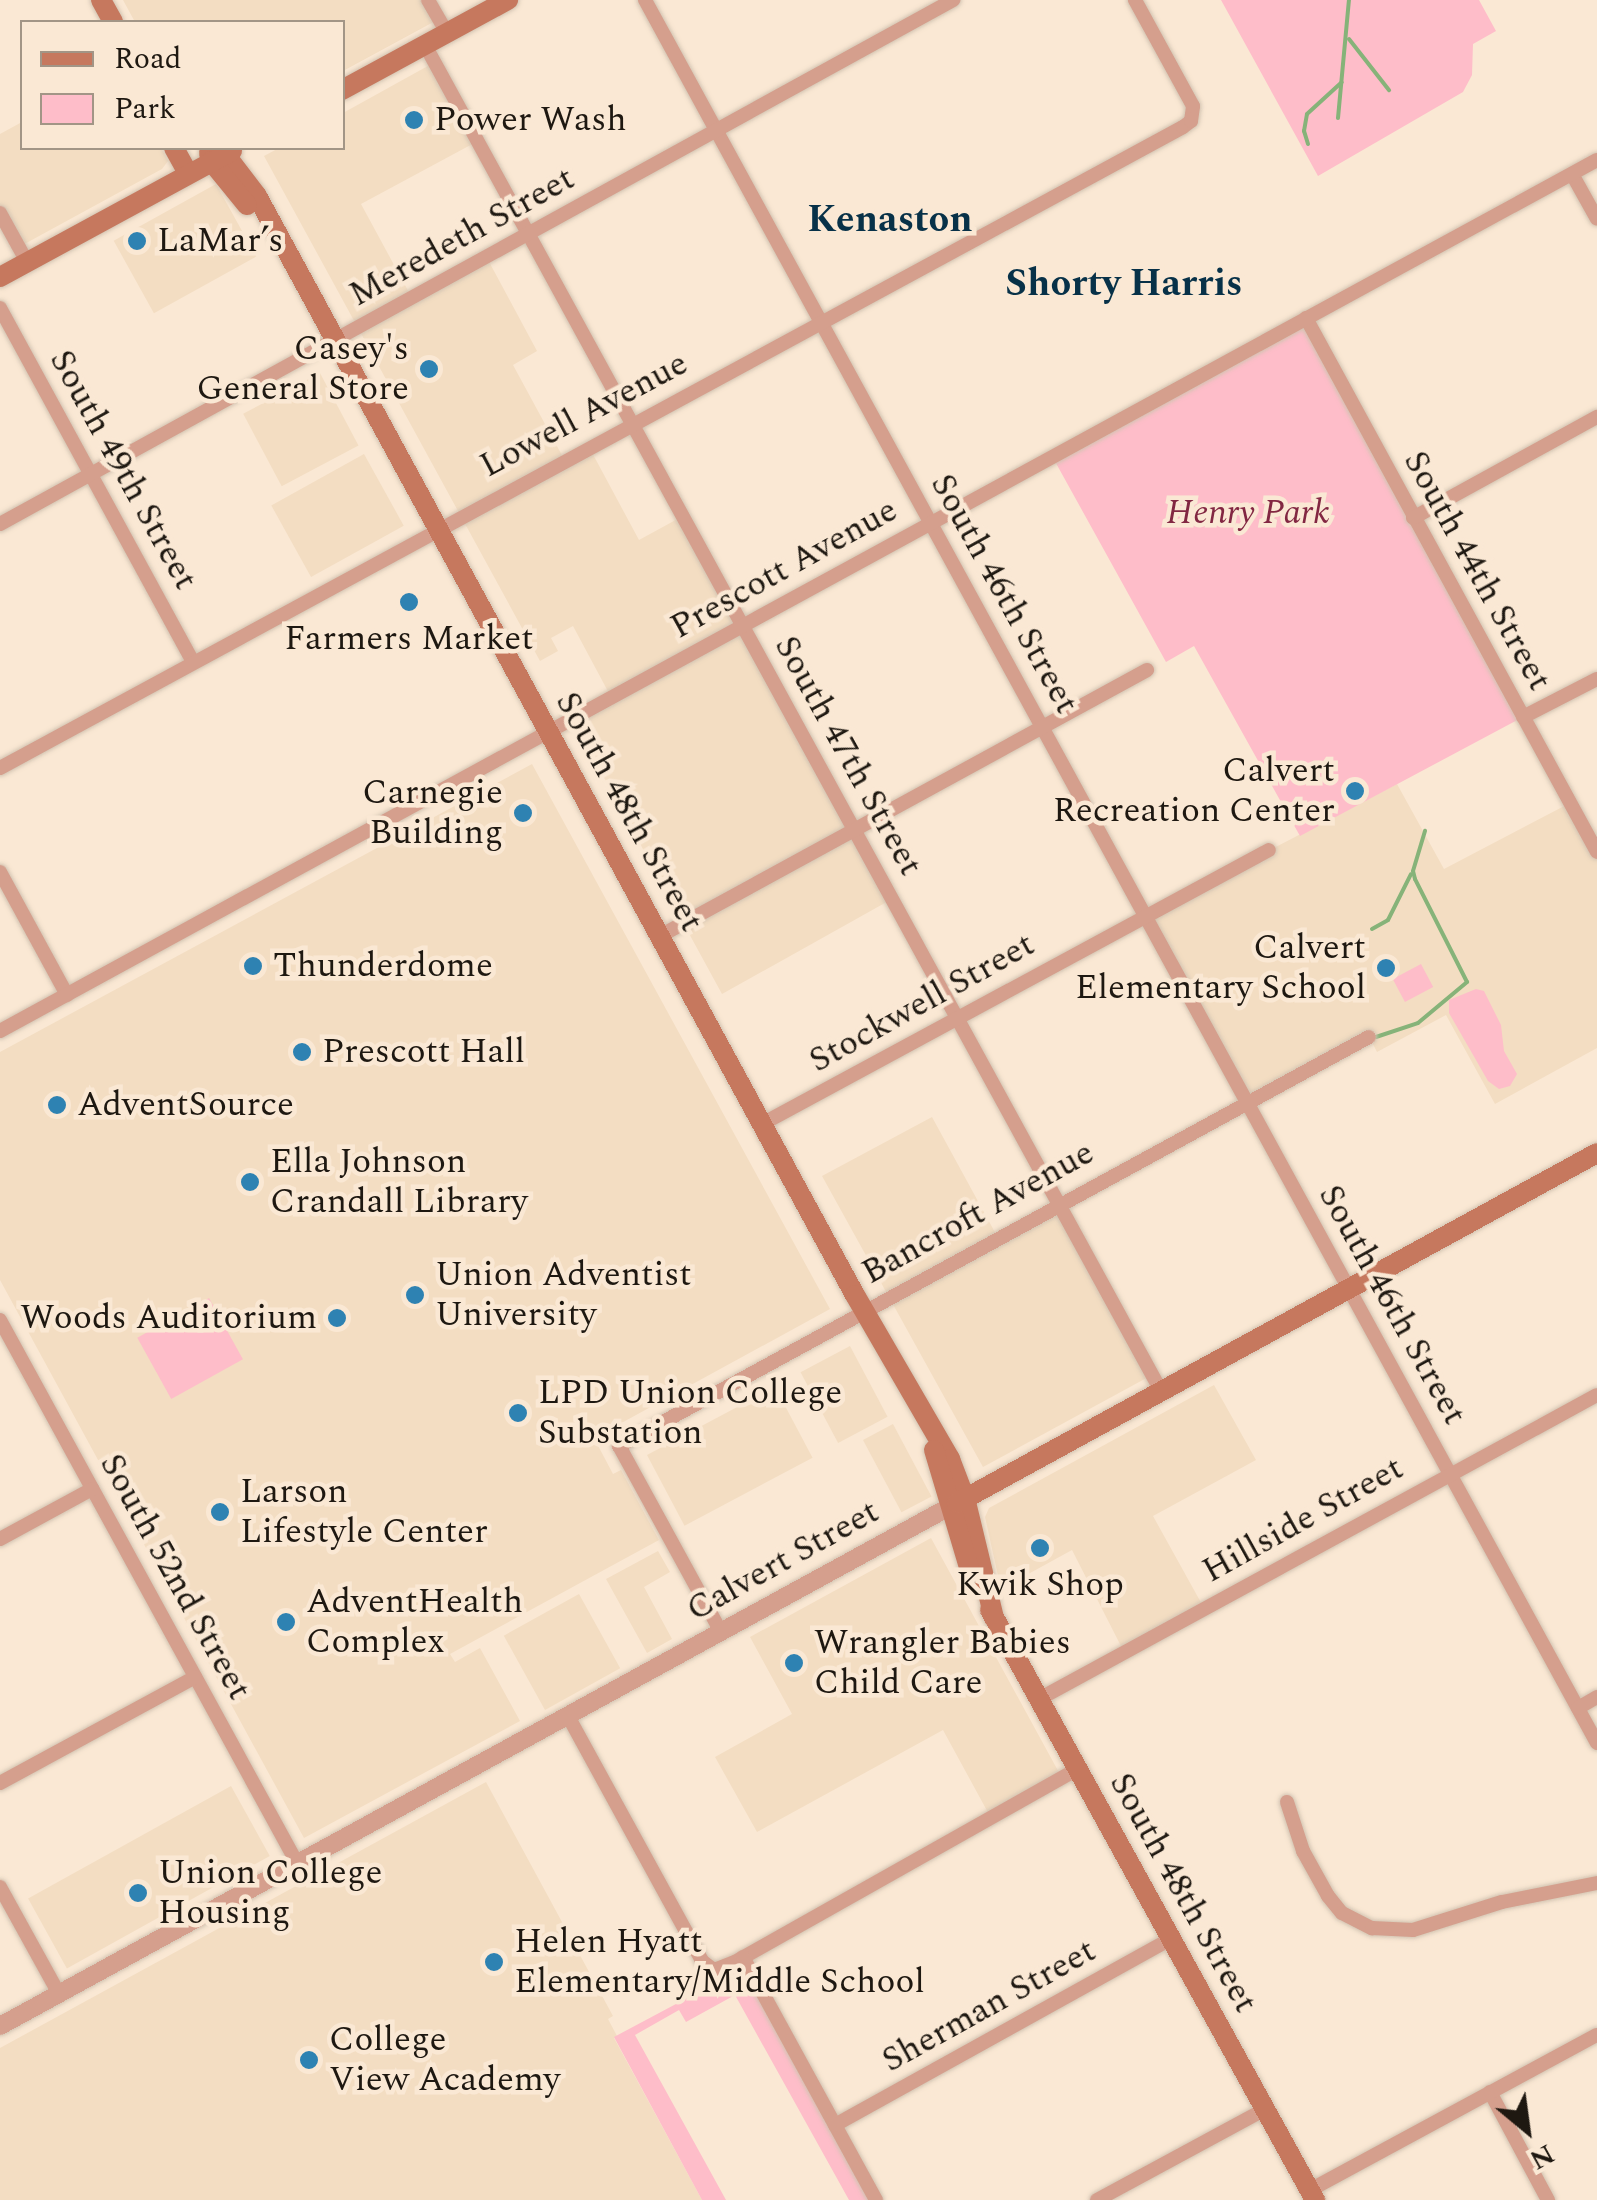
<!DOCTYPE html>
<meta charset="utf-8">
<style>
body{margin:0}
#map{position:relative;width:1597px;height:2200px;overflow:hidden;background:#fae8d4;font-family:Spectral,serif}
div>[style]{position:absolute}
.built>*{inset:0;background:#f3ddc2;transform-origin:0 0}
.green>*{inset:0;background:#febdc9;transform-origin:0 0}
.stream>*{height:4px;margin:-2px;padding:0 2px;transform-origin:2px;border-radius:2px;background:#86b379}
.roads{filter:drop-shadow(0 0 2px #d2c3b1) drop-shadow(0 0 2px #d2c3b1)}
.minor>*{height:14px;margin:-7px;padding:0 7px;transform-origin:7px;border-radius:7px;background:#d59f8d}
.tertiary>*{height:18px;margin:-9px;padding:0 9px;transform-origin:9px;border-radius:9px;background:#d59f8d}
.secondary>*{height:20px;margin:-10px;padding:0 10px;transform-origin:10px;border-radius:10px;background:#c6785e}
.dots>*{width:28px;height:28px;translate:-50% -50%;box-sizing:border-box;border:5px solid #fae8d4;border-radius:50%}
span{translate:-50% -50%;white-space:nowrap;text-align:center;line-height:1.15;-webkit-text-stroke:9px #fae8d4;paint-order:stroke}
.poi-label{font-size:35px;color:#1e1811}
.left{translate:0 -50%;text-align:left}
.right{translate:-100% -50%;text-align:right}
.street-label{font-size:35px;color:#1e1811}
.park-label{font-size:35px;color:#822742;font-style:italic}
.neighbourhood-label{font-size:38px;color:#073148;font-weight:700}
.legend{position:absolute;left:20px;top:20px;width:325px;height:130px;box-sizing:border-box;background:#fae8d4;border:2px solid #a29586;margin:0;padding:12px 18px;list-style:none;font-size:30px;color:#1e1811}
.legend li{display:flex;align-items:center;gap:20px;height:50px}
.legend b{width:50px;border:2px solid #a29586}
.north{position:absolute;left:1477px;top:2080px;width:100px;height:100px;-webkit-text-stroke:8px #fae8d4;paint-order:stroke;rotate:151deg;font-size:28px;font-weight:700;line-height:40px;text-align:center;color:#1e1811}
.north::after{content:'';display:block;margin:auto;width:35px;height:45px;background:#1e1811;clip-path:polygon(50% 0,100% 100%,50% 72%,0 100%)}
</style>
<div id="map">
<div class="built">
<i style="clip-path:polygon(123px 0,428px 0,439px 19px,343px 71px,342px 22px,135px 22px)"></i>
<i style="clip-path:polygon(435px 62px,478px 141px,361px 204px,412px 298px,487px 258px,537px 351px,513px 365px,564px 459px,589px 447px,639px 540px,683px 516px,892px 899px,722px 994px,572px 719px,611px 697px,573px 626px,551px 638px,558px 651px,540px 661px,264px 156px,279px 148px,342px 148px,343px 113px)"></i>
<i style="clip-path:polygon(22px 122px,22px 148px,161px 148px,168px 161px,162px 169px,19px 247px,0 213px,0 134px)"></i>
<i style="left:216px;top:184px;width:83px;height:117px;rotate:61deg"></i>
<i style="left:320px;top:373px;width:82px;height:87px;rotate:62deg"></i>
<i style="left:364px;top:454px;width:82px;height:106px;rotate:61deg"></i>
<i style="clip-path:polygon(532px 764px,830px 1309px,594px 1438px,613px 1474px,621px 1470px,659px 1540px,450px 1654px,455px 1662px,480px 1648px,520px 1721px,304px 1838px,0 1280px,0 1052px)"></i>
<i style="clip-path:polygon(1397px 784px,1444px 869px,1570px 803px,1597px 852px,1597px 1048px,1495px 1104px,1446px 1015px,1377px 1052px,1370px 1038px,1247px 1101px,1145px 915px)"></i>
<i style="clip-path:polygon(932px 1117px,997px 1236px,1058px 1203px,1152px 1375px,983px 1467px,822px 1176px)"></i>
<i style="left:850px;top:1346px;width:80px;height:56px;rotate:62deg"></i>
<i style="clip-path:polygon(1214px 1385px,1256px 1460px,1153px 1516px,1204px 1608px,1124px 1652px,1072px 1550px,1001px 1589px,985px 1517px,989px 1508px)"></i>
<i style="left:775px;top:1387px;width:80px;height:145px;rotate:62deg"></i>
<i style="left:893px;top:1424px;width:82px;height:34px;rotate:62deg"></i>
<i style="clip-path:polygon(931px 1538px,1062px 1778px,991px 1818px,943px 1730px,757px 1832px,715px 1757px,792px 1714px,750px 1637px)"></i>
<i style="clip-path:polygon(658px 1551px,670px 1572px,644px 1587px,672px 1639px,647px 1653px,606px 1579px)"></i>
<i style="left:579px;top:1594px;width:85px;height:86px;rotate:61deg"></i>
<i style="clip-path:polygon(486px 1782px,613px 2016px,608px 2019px,617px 2036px,614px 2038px,702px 2200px,0 2200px,0 2048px)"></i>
<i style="left:231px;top:1786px;width:80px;height:232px;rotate:61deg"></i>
</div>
<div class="green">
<i style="clip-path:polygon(1221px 0,1479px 0,1496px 31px,1473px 44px,1472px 75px,1463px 92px,1318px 176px)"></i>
<i style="clip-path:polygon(1306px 318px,1523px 717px,1300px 836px,1194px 646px,1166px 662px,1052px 456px)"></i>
<i style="left:1421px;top:964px;width:26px;height:32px;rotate:62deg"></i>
<i style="clip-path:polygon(1476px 989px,1484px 991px,1501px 1025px,1504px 1051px,1517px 1074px,1510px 1086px,1499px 1089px,1488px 1081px,1449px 1013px,1449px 1000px)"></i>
<i style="left:209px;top:1298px;width:70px;height:82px;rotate:61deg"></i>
<i style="clip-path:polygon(743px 1957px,876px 2200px,849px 2200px,735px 1995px,686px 2022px,679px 2010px,635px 2035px,726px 2200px,702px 2200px,614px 2037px,706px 1988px,714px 1970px)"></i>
</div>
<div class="stream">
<i style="left:1349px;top:39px;width:65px;rotate:51.9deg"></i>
<i style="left:1338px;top:118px;width:119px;rotate:-84.7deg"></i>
<i style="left:1308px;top:144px;width:14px;rotate:-107deg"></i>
<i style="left:1304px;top:131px;width:17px;rotate:-80deg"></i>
<i style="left:1307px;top:114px;width:47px;rotate:-42.4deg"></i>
<i style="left:1372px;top:929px;width:18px;rotate:-29deg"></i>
<i style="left:1388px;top:920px;width:51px;rotate:-63.4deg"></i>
<i style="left:1376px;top:1037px;width:44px;rotate:-18.4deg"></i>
<i style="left:1418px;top:1023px;width:64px;rotate:-39.9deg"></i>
<i style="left:1467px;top:982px;width:115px;rotate:-116.8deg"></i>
<i style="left:1415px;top:879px;width:8px;rotate:-104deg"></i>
<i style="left:1413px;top:871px;width:42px;rotate:-73.3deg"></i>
</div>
<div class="roads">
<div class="minor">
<i style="left:428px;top:0;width:38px;rotate:60deg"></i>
<i style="left:645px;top:0;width:1986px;rotate:61.36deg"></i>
<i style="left:425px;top:45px;width:1534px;rotate:61.33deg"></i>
<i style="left:1572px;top:174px;width:51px;rotate:60.9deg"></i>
<i style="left:0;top:213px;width:56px;rotate:61.1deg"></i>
<i style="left:0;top:308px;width:403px;rotate:61.4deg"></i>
<i style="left:1306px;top:318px;width:608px;rotate:61.41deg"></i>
<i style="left:1413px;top:518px;width:210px;rotate:-28.8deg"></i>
<i style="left:0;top:524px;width:1088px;rotate:-28.8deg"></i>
<i style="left:1523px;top:717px;width:83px;rotate:-27.2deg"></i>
<i style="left:0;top:768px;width:1345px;rotate:-28.45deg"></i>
<i style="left:1183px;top:127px;width:10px;rotate:-37deg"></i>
<i style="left:1191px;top:121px;width:15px;rotate:-82deg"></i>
<i style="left:1193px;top:106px;width:121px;rotate:-118.7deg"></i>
<i style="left:0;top:872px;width:140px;rotate:61.4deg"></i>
<i style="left:660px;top:936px;width:555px;rotate:-28.64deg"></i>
<i style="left:0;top:1031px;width:1819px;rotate:-28.61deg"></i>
<i style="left:762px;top:1124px;width:576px;rotate:-28.39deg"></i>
<i style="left:0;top:1320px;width:619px;rotate:61.32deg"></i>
<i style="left:0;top:1539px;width:105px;rotate:-28.5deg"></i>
<i style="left:721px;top:1632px;width:212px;rotate:-118.7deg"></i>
<i style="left:619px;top:1446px;width:854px;rotate:-28.61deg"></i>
<i style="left:1039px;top:1699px;width:635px;rotate:-28.58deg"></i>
<i style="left:1578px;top:1708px;width:22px;rotate:-30deg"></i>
<i style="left:568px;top:1716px;width:279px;rotate:61.3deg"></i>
<i style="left:702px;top:1961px;width:15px;rotate:37deg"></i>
<i style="left:714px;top:1970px;width:22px;rotate:-21deg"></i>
<i style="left:735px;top:1962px;width:394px;rotate:-29.4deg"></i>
<i style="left:0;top:1783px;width:222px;rotate:-28.5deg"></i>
<i style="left:1287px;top:1802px;width:52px;rotate:71.9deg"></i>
<i style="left:1303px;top:1851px;width:51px;rotate:60.9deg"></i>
<i style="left:1328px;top:1896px;width:22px;rotate:51deg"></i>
<i style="left:1342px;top:1913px;width:34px;rotate:27deg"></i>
<i style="left:1372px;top:1928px;width:41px;rotate:2.8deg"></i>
<i style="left:1413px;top:1930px;width:93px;rotate:-17.5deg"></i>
<i style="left:1502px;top:1902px;width:97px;rotate:-11.3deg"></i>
<i style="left:0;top:1887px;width:122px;rotate:61.1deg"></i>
<i style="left:743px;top:1957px;width:277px;rotate:61.3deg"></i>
<i style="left:1490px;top:2092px;width:123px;rotate:61.8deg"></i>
<i style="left:835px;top:2125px;width:384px;rotate:-29deg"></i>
<i style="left:1310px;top:2190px;width:326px;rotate:-28.4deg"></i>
<i style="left:1097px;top:2200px;width:191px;rotate:-28.4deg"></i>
</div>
<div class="tertiary">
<i style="left:0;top:2026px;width:1084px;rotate:-28.67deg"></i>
</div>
<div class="secondary">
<i style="left:101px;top:0;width:25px;rotate:61deg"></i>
<i style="left:342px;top:90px;width:189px;rotate:-28.5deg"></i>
<i style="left:174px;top:148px;width:29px;rotate:61deg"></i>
<i style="left:212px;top:148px;width:14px;rotate:25deg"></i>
<i style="left:225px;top:154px;width:53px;rotate:52.7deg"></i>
<i style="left:257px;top:196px;width:1251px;rotate:61.45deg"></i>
<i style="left:855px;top:1295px;width:190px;rotate:59.9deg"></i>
<i style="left:950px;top:1459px;width:42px;rotate:69deg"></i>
<i style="left:965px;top:1498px;width:123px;rotate:76.4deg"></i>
<i style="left:209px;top:153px;width:8px;rotate:76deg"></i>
<i style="left:211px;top:161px;width:57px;rotate:50.7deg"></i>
<i style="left:0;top:277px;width:264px;rotate:-28.5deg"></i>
<i style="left:934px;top:1450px;width:126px;rotate:73.4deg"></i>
<i style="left:957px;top:1503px;width:729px;rotate:-28.67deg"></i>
<i style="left:990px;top:1610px;width:674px;rotate:61.15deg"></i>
</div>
</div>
<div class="dots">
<i style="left:414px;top:120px;background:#2e82b2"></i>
<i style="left:137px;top:241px;background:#2e82b2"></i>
<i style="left:429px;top:369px;background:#2e82b2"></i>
<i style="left:409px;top:602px;background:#2e82b2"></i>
<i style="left:1355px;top:791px;background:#2e82b2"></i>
<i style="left:523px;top:813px;background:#2e82b2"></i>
<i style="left:253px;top:966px;background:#2e82b2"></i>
<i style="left:1386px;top:968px;background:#2e82b2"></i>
<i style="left:302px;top:1052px;background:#2e82b2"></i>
<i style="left:57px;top:1105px;background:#2e82b2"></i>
<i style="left:250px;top:1182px;background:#2e82b2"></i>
<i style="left:415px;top:1295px;background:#2e82b2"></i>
<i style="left:337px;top:1318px;background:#2e82b2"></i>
<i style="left:518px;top:1413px;background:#2e82b2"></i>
<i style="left:220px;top:1512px;background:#2e82b2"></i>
<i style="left:1040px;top:1548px;background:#2e82b2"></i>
<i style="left:286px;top:1622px;background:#2e82b2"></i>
<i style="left:794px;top:1663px;background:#2e82b2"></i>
<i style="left:138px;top:1893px;background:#2e82b2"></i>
<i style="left:494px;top:1962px;background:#2e82b2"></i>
<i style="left:309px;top:2060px;background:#2e82b2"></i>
</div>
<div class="poi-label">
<span class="left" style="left:434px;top:120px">Power Wash</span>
<span class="left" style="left:157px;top:241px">LaMar’s</span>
<span class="right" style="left:409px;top:369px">Casey's<br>General Store</span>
<span style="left:409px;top:639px">Farmers Market</span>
<span class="right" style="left:1335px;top:791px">Calvert<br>Recreation Center</span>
<span class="right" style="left:503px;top:813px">Carnegie<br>Building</span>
<span class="right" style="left:1366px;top:968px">Calvert<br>Elementary School</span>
<span class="left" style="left:273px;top:966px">Thunderdome</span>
<span class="left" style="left:322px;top:1052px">Prescott Hall</span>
<span class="left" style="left:77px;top:1105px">AdventSource</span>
<span class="left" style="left:270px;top:1182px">Ella Johnson<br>Crandall Library</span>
<span class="left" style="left:435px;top:1295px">Union Adventist<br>University</span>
<span class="right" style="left:317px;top:1318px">Woods Auditorium</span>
<span class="left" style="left:538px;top:1413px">LPD Union College<br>Substation</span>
<span class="left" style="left:240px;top:1512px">Larson<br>Lifestyle Center</span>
<span style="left:1040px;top:1585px">Kwik Shop</span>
<span class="left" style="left:306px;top:1622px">AdventHealth<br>Complex</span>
<span class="left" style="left:814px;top:1663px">Wrangler Babies<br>Child Care</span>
<span class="left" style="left:158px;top:1893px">Union College<br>Housing</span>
<span class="left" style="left:514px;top:1962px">Helen Hyatt<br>Elementary/Middle School</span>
<span class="left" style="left:329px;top:2060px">College<br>View Academy</span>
</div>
<div class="street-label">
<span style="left:462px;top:237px;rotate:-29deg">Meredeth Street</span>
<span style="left:584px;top:415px;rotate:-28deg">Lowell Avenue</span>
<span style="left:123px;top:470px;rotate:61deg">South 49th Street</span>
<span style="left:784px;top:569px;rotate:-29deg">Prescott Avenue</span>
<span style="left:1477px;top:571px;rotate:61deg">South 44th Street</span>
<span style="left:1004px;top:594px;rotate:61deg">South 46th Street</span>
<span style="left:848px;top:756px;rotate:61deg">South 47th Street</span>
<span style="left:629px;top:812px;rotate:61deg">South 48th Street</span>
<span style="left:922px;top:1003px;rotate:-29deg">Stockwell Street</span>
<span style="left:978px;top:1213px;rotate:-29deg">Bancroft Avenue</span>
<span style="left:1392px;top:1305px;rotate:61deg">South 46th Street</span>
<span style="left:1303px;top:1520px;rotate:-29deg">Hillside Street</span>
<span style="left:783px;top:1561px;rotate:-29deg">Calvert Street</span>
<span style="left:175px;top:1577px;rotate:61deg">South 52nd Street</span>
<span style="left:1183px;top:1893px;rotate:61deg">South 48th Street</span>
<span style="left:989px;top:2006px;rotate:-29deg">Sherman Street</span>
</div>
<div class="park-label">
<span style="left:1248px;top:513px">Henry Park</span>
</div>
<div class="neighbourhood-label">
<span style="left:890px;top:221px">Kenaston</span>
<span style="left:1124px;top:285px">Shorty Harris</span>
</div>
<ul class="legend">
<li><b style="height:12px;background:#c6785e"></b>Road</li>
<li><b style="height:28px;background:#febdc9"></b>Park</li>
</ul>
<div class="north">N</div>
</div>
